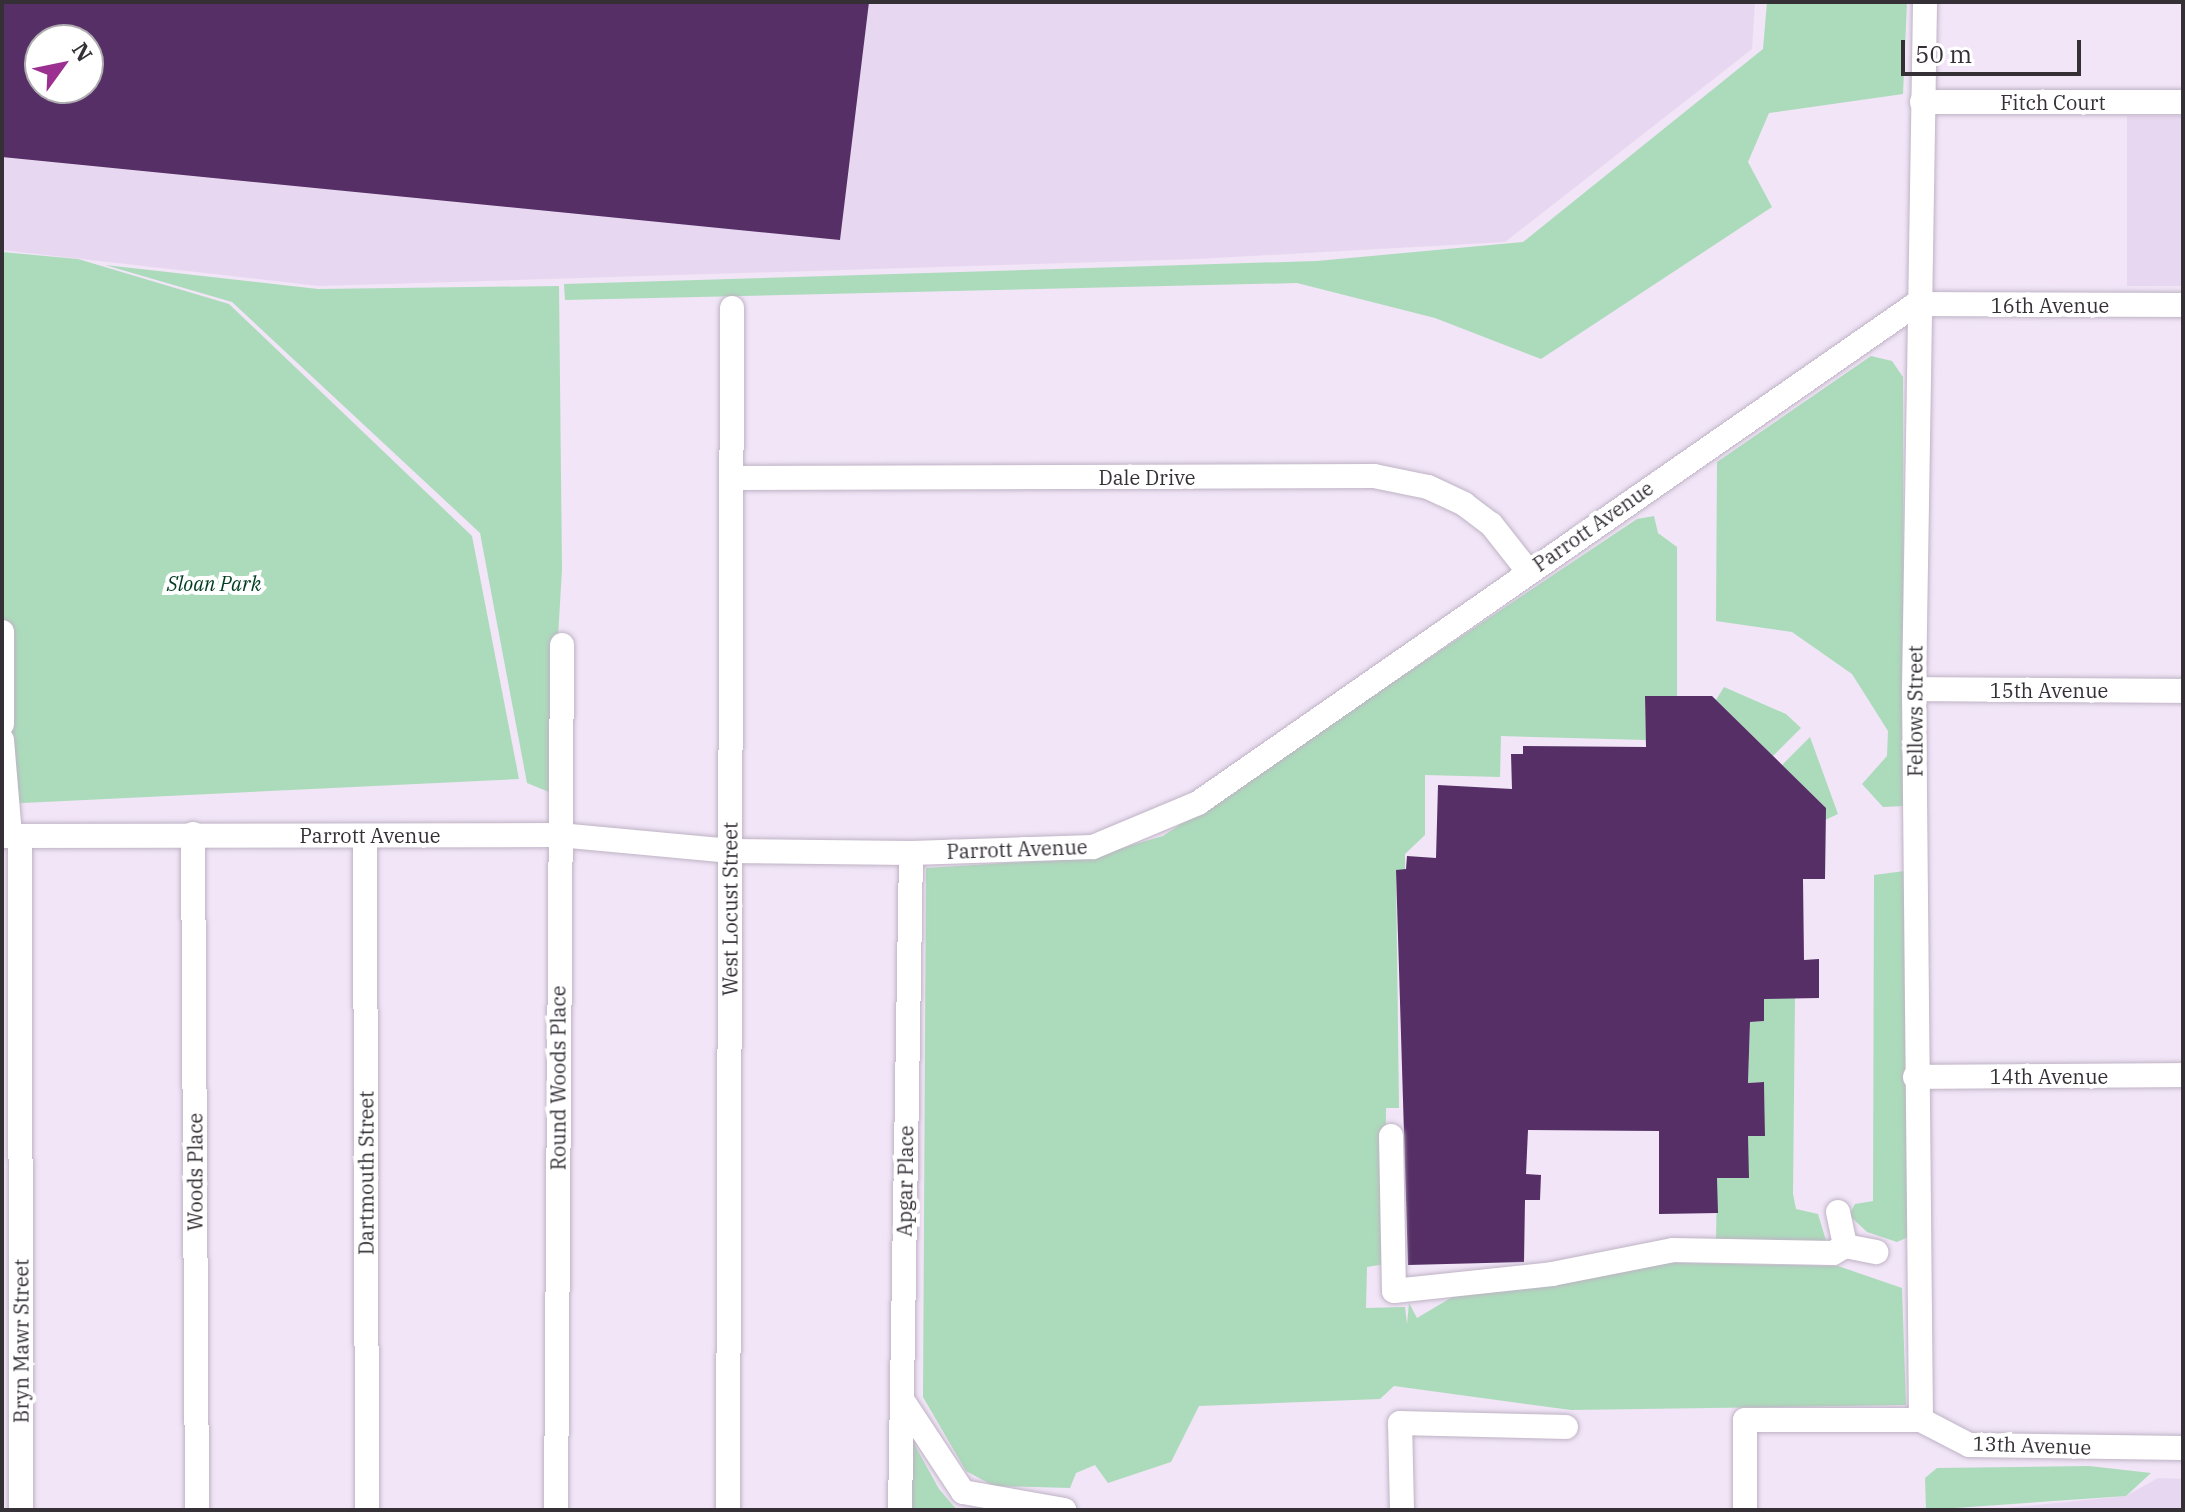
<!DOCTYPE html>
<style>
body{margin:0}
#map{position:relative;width:2185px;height:1512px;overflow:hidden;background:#f1e5f7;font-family:"IBM Plex Serif",serif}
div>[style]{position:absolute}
.built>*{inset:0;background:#e8d7f0;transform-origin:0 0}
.green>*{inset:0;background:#acdbbb}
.building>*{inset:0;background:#552f66}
.roads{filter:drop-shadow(0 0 2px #beb3c4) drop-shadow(0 0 2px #beb3c4)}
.minor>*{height:24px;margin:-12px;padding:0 12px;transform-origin:12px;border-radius:12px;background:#fff}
span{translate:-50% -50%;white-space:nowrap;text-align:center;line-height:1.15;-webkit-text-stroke:8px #fff;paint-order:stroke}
.street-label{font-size:20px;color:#343036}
.park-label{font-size:20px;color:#003d20;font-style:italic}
.frame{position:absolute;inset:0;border:4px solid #343036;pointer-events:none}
.north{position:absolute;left:24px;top:24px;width:80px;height:80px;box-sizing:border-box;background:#fff;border:2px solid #aeacaf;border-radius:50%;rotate:57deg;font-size:22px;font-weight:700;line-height:32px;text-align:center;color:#343036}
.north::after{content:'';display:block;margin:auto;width:28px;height:36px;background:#9c3090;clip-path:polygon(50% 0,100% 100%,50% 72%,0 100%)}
.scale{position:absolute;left:1901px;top:40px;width:180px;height:36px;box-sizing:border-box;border:4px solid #343036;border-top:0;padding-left:10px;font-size:24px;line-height:28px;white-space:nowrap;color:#343036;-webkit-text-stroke:6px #fff;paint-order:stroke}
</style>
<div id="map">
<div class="built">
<i style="clip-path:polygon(evenodd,2px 2px,1755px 2px,1752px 49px,1505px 242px,1197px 259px,319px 286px,2px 250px,2px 2px,40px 40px,88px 40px,88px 88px,40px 88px,40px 40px)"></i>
<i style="left:2127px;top:116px;width:56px;height:170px"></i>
<i style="clip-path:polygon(2158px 1478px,2183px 1479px,2183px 1510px,1986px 1510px,2126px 1496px)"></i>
</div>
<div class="green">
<i style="clip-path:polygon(1767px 2px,1907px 2px,1903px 94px,1769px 113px,1748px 162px,1772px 207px,1541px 359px,1435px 318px,1297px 283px,565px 300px,564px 284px,1317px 261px,1523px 242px,1763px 49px)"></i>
<i style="clip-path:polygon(2px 252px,78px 259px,229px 304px,472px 536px,519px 779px,2px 804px)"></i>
<i style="clip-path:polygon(105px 265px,318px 289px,559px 286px,562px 569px,549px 792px,527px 783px,480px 533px,232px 302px)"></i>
<i style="clip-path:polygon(1871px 356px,1892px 361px,1903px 377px,1904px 806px,1883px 807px,1862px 784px,1887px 756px,1888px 731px,1852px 674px,1792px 632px,1716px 621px,1717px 462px)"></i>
<i style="clip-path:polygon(1654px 516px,1658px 533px,1677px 547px,1677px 696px,1645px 696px,1646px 740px,1501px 736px,1500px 777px,1425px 775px,1425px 835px,1405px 854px,1405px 870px,1396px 871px,1399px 1108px,1386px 1108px,1385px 1264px,1367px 1267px,1366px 1308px,1405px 1307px,1407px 1324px,1409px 1303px,1417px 1318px,1454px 1296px,1631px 1262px,1838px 1266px,1902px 1288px,1906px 1405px,1571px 1410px,1394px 1386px,1380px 1399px,1199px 1406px,1171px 1462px,1108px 1483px,1095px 1465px,1076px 1473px,1070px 1488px,994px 1486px,966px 1471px,923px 1397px,926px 868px,1087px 858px,1163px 836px,1637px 519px)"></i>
<i style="clip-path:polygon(1724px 687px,1786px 714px,1801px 728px,1773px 756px,1716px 700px)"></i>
<i style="clip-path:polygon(1810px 737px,1838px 814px,1825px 820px,1825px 807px,1782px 765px)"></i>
<i style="clip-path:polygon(1912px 870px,1915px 1234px,1897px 1242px,1867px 1232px,1849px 1215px,1855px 1204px,1873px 1201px,1874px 875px)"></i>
<i style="clip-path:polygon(1795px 997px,1793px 1194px,1796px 1209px,1818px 1214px,1828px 1247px,1716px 1240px,1717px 1178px,1748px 1178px,1748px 1136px,1765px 1136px,1764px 1082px,1748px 1083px,1750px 1022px,1764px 1021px,1764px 999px)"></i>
<i style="clip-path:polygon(908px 1433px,939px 1489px,957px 1510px,908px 1510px)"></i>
<i style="clip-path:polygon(2089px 1466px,2151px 1473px,2126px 1496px,1926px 1510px,1925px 1478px,1937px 1468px)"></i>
</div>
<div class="building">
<i style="clip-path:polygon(evenodd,2px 2px,869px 2px,840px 240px,2px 157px,2px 2px,40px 40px,88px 40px,88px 88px,40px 88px,40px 40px)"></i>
<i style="clip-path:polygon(1645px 696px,1712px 696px,1826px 808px,1825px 879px,1803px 879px,1804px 960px,1819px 959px,1819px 998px,1764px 999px,1764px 1021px,1750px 1022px,1748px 1083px,1764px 1082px,1765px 1136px,1748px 1136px,1749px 1178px,1717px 1178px,1718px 1213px,1659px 1214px,1659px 1131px,1528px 1130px,1526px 1174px,1541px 1175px,1540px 1200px,1525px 1200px,1524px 1262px,1408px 1265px,1396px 870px,1406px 869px,1407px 856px,1436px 858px,1438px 785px,1512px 789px,1511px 754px,1523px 754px,1523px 746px,1646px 747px)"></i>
</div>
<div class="roads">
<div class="minor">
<i style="left:1922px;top:102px;width:261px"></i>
<i style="left:732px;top:478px;width:642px;rotate:-0.18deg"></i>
<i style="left:1374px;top:476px;width:55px;rotate:11.5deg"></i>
<i style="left:1428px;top:487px;width:40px;rotate:25deg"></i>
<i style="left:1464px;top:504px;width:34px;rotate:37deg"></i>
<i style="left:1491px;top:524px;width:60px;rotate:51.8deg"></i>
<i style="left:2px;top:632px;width:92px;rotate:90deg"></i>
<i style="left:1914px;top:689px;width:269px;rotate:0.4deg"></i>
<i style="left:2px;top:740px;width:96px;rotate:85.2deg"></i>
<i style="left:193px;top:834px;width:676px;rotate:89.66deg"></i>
<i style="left:2px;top:836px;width:557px;rotate:-0.1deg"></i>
<i style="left:559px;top:835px;width:173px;rotate:5.3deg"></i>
<i style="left:731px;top:851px;width:180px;rotate:0.6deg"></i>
<i style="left:911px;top:853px;width:182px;rotate:-1.9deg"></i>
<i style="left:1093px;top:847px;width:114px;rotate:-22.7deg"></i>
<i style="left:1198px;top:803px;width:874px;rotate:-34.8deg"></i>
<i style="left:1916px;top:304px;width:267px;rotate:0.2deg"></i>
<i style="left:20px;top:836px;width:674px;rotate:89.91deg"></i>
<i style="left:365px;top:836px;width:674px;rotate:89.83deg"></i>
<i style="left:1915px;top:1077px;width:268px;rotate:-0.4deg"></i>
<i style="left:1391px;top:1136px;width:155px;rotate:88.9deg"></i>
<i style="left:1394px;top:1291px;width:159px;rotate:-6.1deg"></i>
<i style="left:1552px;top:1274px;width:123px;rotate:-11.2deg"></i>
<i style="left:1673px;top:1250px;width:160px;rotate:1.1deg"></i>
<i style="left:1833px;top:1253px;width:14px;rotate:-30deg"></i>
<i style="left:1838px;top:1212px;width:35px;rotate:78deg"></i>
<i style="left:1845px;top:1246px;width:32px;rotate:11deg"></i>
<i style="left:903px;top:1401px;width:109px;rotate:56.6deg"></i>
<i style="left:963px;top:1492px;width:103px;rotate:10.1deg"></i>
<i style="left:1921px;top:1420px;width:731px;rotate:-90.55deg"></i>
<i style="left:1914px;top:689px;width:687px;rotate:-89.08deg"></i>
<i style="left:556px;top:1510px;width:865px;rotate:-89.6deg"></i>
<i style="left:728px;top:1510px;width:1202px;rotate:-89.81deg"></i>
<i style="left:900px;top:1510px;width:657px;rotate:-89.04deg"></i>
<i style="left:1402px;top:1510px;width:87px;rotate:-91.3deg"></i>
<i style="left:1400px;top:1423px;width:166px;rotate:1.4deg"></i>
<i style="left:1745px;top:1510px;width:90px;rotate:-90deg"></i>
<i style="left:1745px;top:1420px;width:176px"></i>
<i style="left:1921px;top:1420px;width:54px;rotate:27.5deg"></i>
<i style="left:1969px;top:1445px;width:214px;rotate:0.8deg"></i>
</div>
</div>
<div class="street-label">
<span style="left:2053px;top:102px">Fitch Court</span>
<span style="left:2050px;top:305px">16th Avenue</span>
<span style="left:1147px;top:477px">Dale Drive</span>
<span style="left:1593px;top:526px;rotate:-35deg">Parrott Avenue</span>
<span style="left:2049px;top:690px">15th Avenue</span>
<span style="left:1915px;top:711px;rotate:-90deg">Fellows Street</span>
<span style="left:370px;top:835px">Parrott Avenue</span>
<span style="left:1017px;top:849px;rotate:-2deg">Parrott Avenue</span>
<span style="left:730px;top:909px;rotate:-90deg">West Locust Street</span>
<span style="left:2049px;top:1076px">14th Avenue</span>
<span style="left:558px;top:1078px;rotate:-90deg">Round Woods Place</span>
<span style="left:195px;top:1172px;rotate:-90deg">Woods Place</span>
<span style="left:366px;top:1173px;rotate:-90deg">Dartmouth Street</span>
<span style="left:905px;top:1181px;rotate:-89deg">Apgar Place</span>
<span style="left:21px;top:1341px;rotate:-90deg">Bryn Mawr Street</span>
<span style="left:2032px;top:1445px;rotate:2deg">13th Avenue</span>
</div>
<div class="park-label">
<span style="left:214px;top:583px">Sloan Park</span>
</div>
<div class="frame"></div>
<div class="north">N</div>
<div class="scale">50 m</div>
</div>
